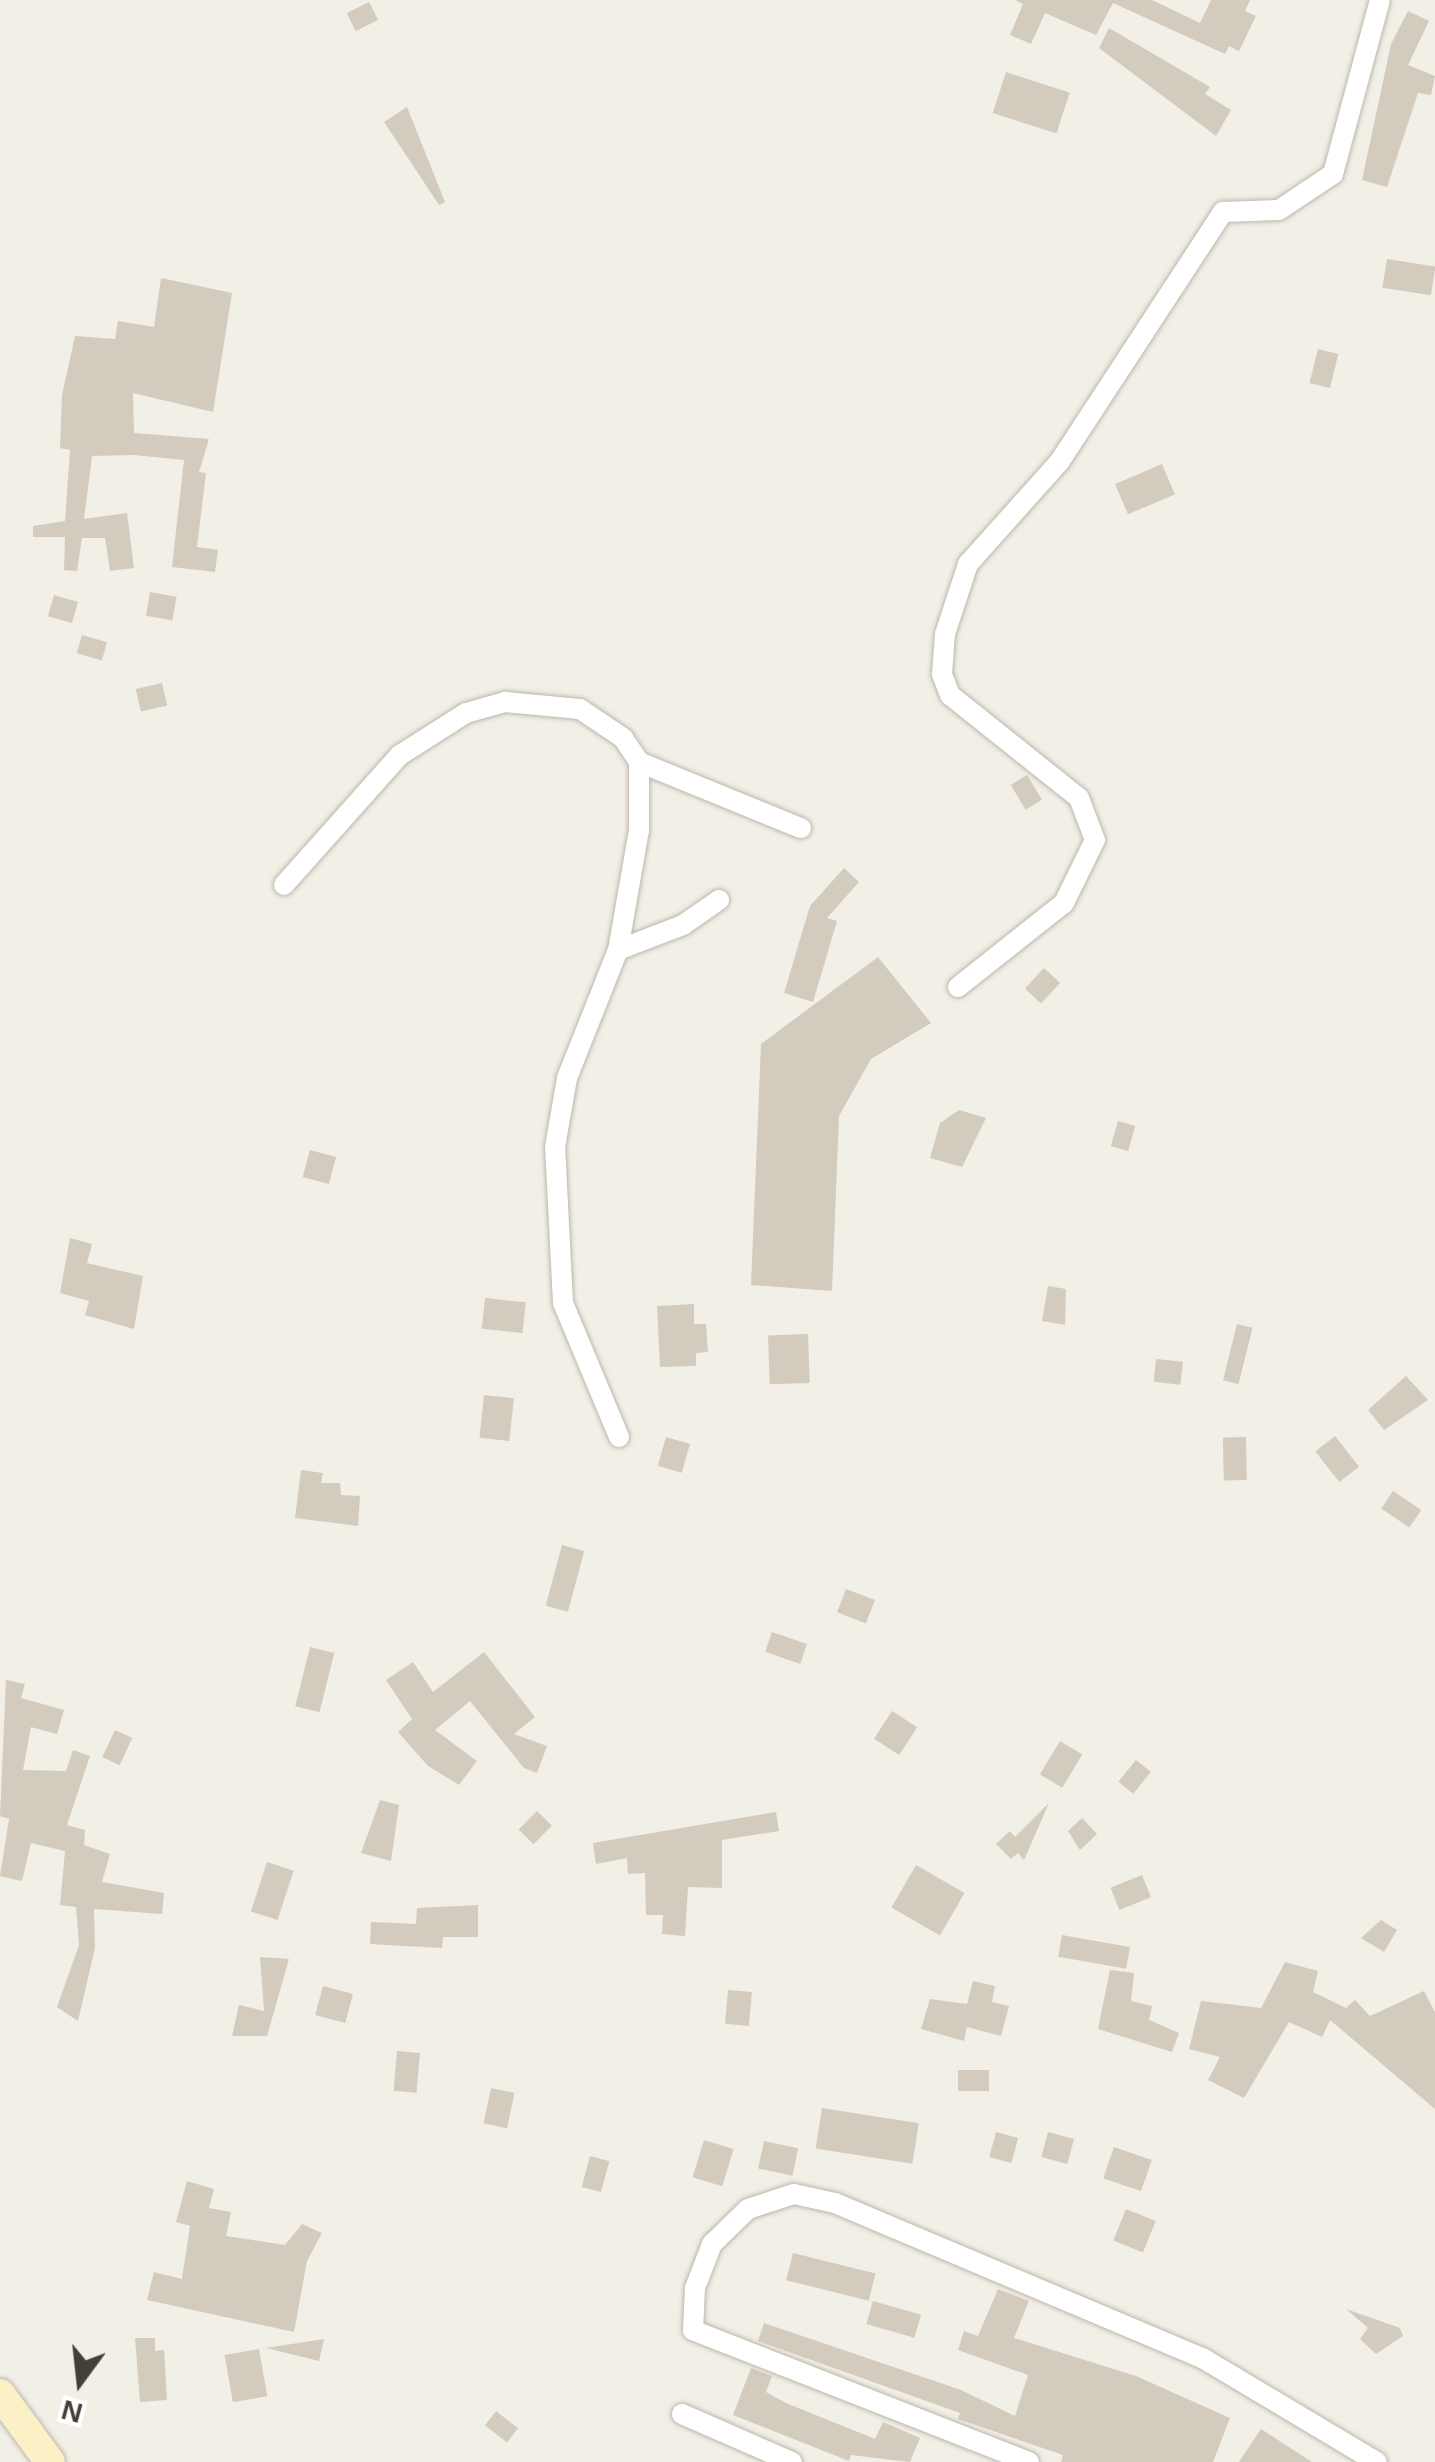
<!DOCTYPE html>
<style>
body{margin:0}
#map{position:relative;width:1435px;height:2462px;overflow:hidden;background:#f2efe7;font-family:Arial,sans-serif}
div>[style]{position:absolute}
.building>*{inset:0;background:#d3cbbd;transform-origin:0 0}
.roads{filter:drop-shadow(0 0 2px #bdb7aa) drop-shadow(0 0 2px #bdb7aa)}
.street>*{height:20px;margin:-10px;padding:0 10px;transform-origin:10px;border-radius:10px;background:#fff}
.secondary>*{height:30px;margin:-15px;padding:0 15px;transform-origin:15px;border-radius:15px;background:#fcf0c7}
span{translate:-50% -50%;white-space:nowrap;text-align:center;line-height:1.15;-webkit-text-stroke:9px #fff;paint-order:stroke}
.north{position:absolute;left:30px;top:2332px;width:100px;height:100px;-webkit-text-stroke:8px #fff;paint-order:stroke;rotate:195deg;font-size:28px;font-weight:700;line-height:40px;text-align:center;color:#453f36}
.north::after{content:'';display:block;margin:auto;width:35px;height:45px;background:#453f36;clip-path:polygon(50% 0,100% 100%,50% 72%,0 100%)}
</style>
<div id="map">
<div class="building">
<i style="clip-path:polygon(1015px 0,1152px 0,1200px 23px,1211px 0,1250px 0,1245px 11px,1256px 16px,1239px 51px,1229px 46px,1225px 54px,1113px 3px,1096px 35px,1045px 13px,1031px 44px,1010px 35px,1023px 4px)"></i>
<i style="left:369px;top:2px;width:20px;height:25px;rotate:63deg"></i>
<i style="clip-path:polygon(1408px 11px,1429px 21px,1408px 65px,1435px 76px,1431px 95px,1418px 93px,1387px 187px,1362px 180px,1391px 44px)"></i>
<i style="clip-path:polygon(1109px 28px,1210px 87px,1205px 94px,1231px 110px,1216px 136px,1099px 48px)"></i>
<i style="left:1006px;top:72px;width:67px;height:43px;rotate:18deg"></i>
<i style="clip-path:polygon(407px 107px,445px 202px,439px 205px,384px 122px)"></i>
<i style="left:1387px;top:259px;width:49px;height:29px;rotate:9deg"></i>
<i style="clip-path:polygon(161px 278px,232px 293px,213px 412px,133px 393px,134px 433px,209px 439px,199px 472px,206px 473px,197px 547px,218px 550px,215px 572px,172px 567px,184px 460px,134px 455px,92px 456px,84px 519px,127px 513px,134px 568px,110px 571px,105px 538px,82px 538px,77px 571px,64px 570px,65px 537px,33px 537px,33px 526px,65px 521px,70px 450px,60px 448px,62px 395px,75px 336px,115px 339px,118px 321px,154px 327px)"></i>
<i style="left:1318px;top:349px;width:21px;height:35px;rotate:14deg"></i>
<i style="left:1162px;top:464px;width:33px;height:51px;rotate:67deg"></i>
<i style="left:150px;top:592px;width:27px;height:24px;rotate:10deg"></i>
<i style="left:54px;top:595px;width:25px;height:22px;rotate:16deg"></i>
<i style="left:82px;top:635px;width:26px;height:19px;rotate:16deg"></i>
<i style="left:162px;top:683px;width:23px;height:27px;rotate:77deg"></i>
<i style="left:1027px;top:775px;width:29px;height:19px;rotate:59deg"></i>
<i style="clip-path:polygon(844px 868px,859px 882px,827px 918px,837px 921px,813px 1002px,784px 993px,810px 906px)"></i>
<i style="clip-path:polygon(878px 957px,931px 1023px,871px 1059px,839px 1116px,832px 1291px,751px 1285px,761px 1044px)"></i>
<i style="left:1044px;top:968px;width:22px;height:28px;rotate:43deg"></i>
<i style="clip-path:polygon(959px 1110px,986px 1118px,962px 1167px,930px 1158px,940px 1123px)"></i>
<i style="left:1118px;top:1121px;width:18px;height:26px;rotate:16deg"></i>
<i style="left:310px;top:1150px;width:27px;height:28px;rotate:15deg"></i>
<i style="clip-path:polygon(70px 1238px,92px 1244px,87px 1263px,143px 1276px,134px 1329px,85px 1315px,89px 1301px,60px 1293px)"></i>
<i style="clip-path:polygon(1048px 1286px,1066px 1289px,1065px 1325px,1042px 1321px)"></i>
<i style="left:485px;top:1298px;width:41px;height:31px;rotate:6deg"></i>
<i style="clip-path:polygon(694px 1304px,694px 1324px,706px 1324px,708px 1352px,696px 1353px,696px 1366px,660px 1367px,657px 1306px)"></i>
<i style="left:1237px;top:1324px;width:16px;height:58px;rotate:14deg"></i>
<i style="left:808px;top:1334px;width:49px;height:40px;rotate:88deg"></i>
<i style="left:1156px;top:1359px;width:27px;height:23px;rotate:6deg"></i>
<i style="clip-path:polygon(1406px 1376px,1428px 1400px,1384px 1430px,1368px 1410px)"></i>
<i style="left:484px;top:1395px;width:30px;height:43px;rotate:6deg"></i>
<i style="left:1335px;top:1436px;width:39px;height:25px;rotate:52deg"></i>
<i style="left:666px;top:1437px;width:25px;height:30px;rotate:16deg"></i>
<i style="left:1246px;top:1437px;width:43px;height:23px;rotate:89deg"></i>
<i style="clip-path:polygon(301px 1470px,323px 1473px,321px 1483px,340px 1483px,341px 1495px,360px 1496px,358px 1526px,295px 1518px)"></i>
<i style="left:1393px;top:1491px;width:34px;height:21px;rotate:34deg"></i>
<i style="left:562px;top:1545px;width:23px;height:63px;rotate:15deg"></i>
<i style="left:846px;top:1589px;width:31px;height:25px;rotate:21deg"></i>
<i style="left:772px;top:1632px;width:37px;height:21px;rotate:19deg"></i>
<i style="left:310px;top:1647px;width:25px;height:61px;rotate:14deg"></i>
<i style="clip-path:polygon(484px 1652px,535px 1717px,514px 1734px,547px 1746px,537px 1773px,524px 1768px,470px 1701px,435px 1730px,477px 1761px,459px 1785px,428px 1766px,398px 1732px,412px 1719px,386px 1680px,413px 1662px,433px 1692px)"></i>
<i style="clip-path:polygon(6px 1680px,25px 1684px,21px 1698px,64px 1710px,57px 1734px,31px 1727px,23px 1770px,66px 1771px,73px 1750px,90px 1756px,67px 1825px,85px 1830px,84px 1845px,110px 1854px,102px 1882px,164px 1893px,162px 1914px,94px 1909px,95px 1948px,78px 2021px,57px 2007px,79px 1945px,76px 1907px,60px 1905px,65px 1851px,31px 1843px,22px 1881px,0 1876px,9px 1819px,0 1816px)"></i>
<i style="left:892px;top:1711px;width:30px;height:33px;rotate:33deg"></i>
<i style="left:115px;top:1730px;width:19px;height:30px;rotate:25deg"></i>
<i style="left:1060px;top:1741px;width:26px;height:39px;rotate:31deg"></i>
<i style="left:1136px;top:1760px;width:19px;height:28px;rotate:39deg"></i>
<i style="clip-path:polygon(380px 1800px,399px 1805px,391px 1861px,361px 1853px)"></i>
<i style="clip-path:polygon(1049px 1803px,1024px 1860px,1018px 1853px,1011px 1859px,996px 1844px,1010px 1831px,1015px 1837px)"></i>
<i style="left:537px;top:1811px;width:21px;height:26px;rotate:45deg"></i>
<i style="clip-path:polygon(776px 1812px,779px 1831px,722px 1840px,722px 1888px,688px 1887px,685px 1936px,662px 1934px,663px 1915px,646px 1915px,645px 1873px,628px 1874px,627px 1858px,596px 1864px,593px 1843px)"></i>
<i style="clip-path:polygon(1082px 1818px,1097px 1834px,1080px 1850px,1068px 1831px)"></i>
<i style="left:267px;top:1862px;width:28px;height:52px;rotate:18deg"></i>
<i style="left:916px;top:1865px;width:56px;height:49px;rotate:30deg"></i>
<i style="left:1142px;top:1875px;width:24px;height:34px;rotate:68deg"></i>
<i style="clip-path:polygon(478px 1905px,478px 1937px,443px 1937px,442px 1948px,370px 1944px,371px 1922px,416px 1924px,417px 1908px)"></i>
<i style="clip-path:polygon(1381px 1920px,1397px 1930px,1384px 1952px,1361px 1938px)"></i>
<i style="left:1062px;top:1935px;width:69px;height:22px;rotate:10deg"></i>
<i style="clip-path:polygon(260px 1957px,289px 1959px,267px 2036px,232px 2036px,239px 2005px,264px 2011px)"></i>
<i style="clip-path:polygon(1285px 1962px,1318px 1971px,1313px 1992px,1346px 2008px,1355px 2000px,1370px 2016px,1424px 1991px,1435px 2012px,1435px 2109px,1330px 2020px,1322px 2037px,1289px 2022px,1244px 2098px,1208px 2080px,1220px 2057px,1189px 2049px,1201px 2001px,1261px 2008px)"></i>
<i style="clip-path:polygon(1110px 1970px,1134px 1973px,1131px 2001px,1152px 2006px,1149px 2020px,1179px 2033px,1172px 2052px,1098px 2029px)"></i>
<i style="clip-path:polygon(973px 1981px,995px 1986px,992px 2002px,1009px 2006px,1001px 2036px,967px 2027px,964px 2041px,921px 2029px,930px 1999px,967px 2004px)"></i>
<i style="left:323px;top:1986px;width:31px;height:30px;rotate:15deg"></i>
<i style="left:728px;top:1990px;width:24px;height:34px;rotate:5deg"></i>
<i style="left:397px;top:2051px;width:23px;height:40px;rotate:5deg"></i>
<i style="left:958px;top:2070px;width:31px;height:21px"></i>
<i style="left:491px;top:2088px;width:24px;height:36px;rotate:12deg"></i>
<i style="left:822px;top:2108px;width:98px;height:41px;rotate:9deg"></i>
<i style="left:996px;top:2132px;width:23px;height:26px;rotate:15deg"></i>
<i style="left:1048px;top:2132px;width:27px;height:26px;rotate:15deg"></i>
<i style="left:704px;top:2140px;width:31px;height:39px;rotate:17deg"></i>
<i style="left:764px;top:2141px;width:35px;height:28px;rotate:12deg"></i>
<i style="left:1114px;top:2147px;width:40px;height:33px;rotate:19deg"></i>
<i style="left:590px;top:2156px;width:20px;height:32px;rotate:15deg"></i>
<i style="clip-path:polygon(187px 2181px,214px 2189px,209px 2208px,231px 2212px,226px 2236px,285px 2245px,302px 2224px,322px 2233px,307px 2261px,294px 2332px,147px 2300px,154px 2272px,182px 2279px,190px 2226px,176px 2222px)"></i>
<i style="left:1126px;top:2209px;width:32px;height:34px;rotate:22deg"></i>
<i style="left:793px;top:2253px;width:85px;height:28px;rotate:14deg"></i>
<i style="clip-path:polygon(998px 2289px,1029px 2301px,1014px 2338px,1136px 2376px,1230px 2418px,1213px 2462px,1061px 2462px,1063px 2455px,958px 2419px,960px 2413px,758px 2341px,764px 2323px,961px 2390px,1015px 2416px,1028px 2375px,958px 2350px,964px 2331px,978px 2336px)"></i>
<i style="left:873px;top:2301px;width:50px;height:24px;rotate:16deg"></i>
<i style="clip-path:polygon(1346px 2309px,1400px 2328px,1403px 2336px,1376px 2354px,1360px 2339px,1368px 2328px)"></i>
<i style="clip-path:polygon(135px 2338px,155px 2338px,155px 2351px,164px 2350px,167px 2400px,140px 2402px)"></i>
<i style="clip-path:polygon(324px 2339px,319px 2361px,266px 2348px)"></i>
<i style="left:259px;top:2349px;width:48px;height:35px;rotate:80deg"></i>
<i style="clip-path:polygon(751px 2368px,772px 2376px,766px 2392px,786px 2403px,875px 2439px,883px 2422px,920px 2438px,910px 2462px,851px 2455px,849px 2461px,733px 2415px)"></i>
<i style="left:496px;top:2411px;width:28px;height:18px;rotate:38deg"></i>
<i style="clip-path:polygon(1261px 2429px,1312px 2462px,1239px 2462px)"></i>
</div>
<div class="roads">
<div class="street">
<i style="left:639px;top:762px;width:175px;rotate:22.2deg"></i>
<i style="left:284px;top:885px;width:174px;rotate:-48.3deg"></i>
<i style="left:400px;top:755px;width:78px;rotate:-32.5deg"></i>
<i style="left:466px;top:713px;width:41px;rotate:-15.8deg"></i>
<i style="left:505px;top:702px;width:75px;rotate:5.3deg"></i>
<i style="left:580px;top:709px;width:52px;rotate:34deg"></i>
<i style="left:623px;top:738px;width:29px;rotate:56deg"></i>
<i style="left:639px;top:762px;width:68px;rotate:90deg"></i>
<i style="left:639px;top:830px;width:122px;rotate:99.9deg"></i>
<i style="left:958px;top:987px;width:135px;rotate:-38.4deg"></i>
<i style="left:1064px;top:903px;width:70px;rotate:-63.8deg"></i>
<i style="left:1095px;top:840px;width:45px;rotate:-110.9deg"></i>
<i style="left:1079px;top:798px;width:165px;rotate:-141.4deg"></i>
<i style="left:950px;top:695px;width:22px;rotate:-111deg"></i>
<i style="left:942px;top:674px;width:40px;rotate:-85.7deg"></i>
<i style="left:945px;top:634px;width:74px;rotate:-71.8deg"></i>
<i style="left:968px;top:564px;width:138px;rotate:-48.2deg"></i>
<i style="left:1060px;top:461px;width:298px;rotate:-56.8deg"></i>
<i style="left:1223px;top:212px;width:56px;rotate:-2deg"></i>
<i style="left:1279px;top:210px;width:65px;rotate:-33.7deg"></i>
<i style="left:1333px;top:174px;width:180px;rotate:-74.9deg"></i>
<i style="left:619px;top:1437px;width:145px;rotate:-112.7deg"></i>
<i style="left:563px;top:1303px;width:156px;rotate:-92.9deg"></i>
<i style="left:555px;top:1147px;width:70px;rotate:-80.1deg"></i>
<i style="left:567px;top:1078px;width:138px;rotate:-68.3deg"></i>
<i style="left:618px;top:950px;width:70px;rotate:-21deg"></i>
<i style="left:683px;top:925px;width:44px;rotate:-34.8deg"></i>
<i style="left:682px;top:2414px;width:120px;rotate:23.6deg"></i>
<i style="left:1029px;top:2462px;width:361px;rotate:-158.6deg"></i>
<i style="left:693px;top:2330px;width:42px;rotate:-87.3deg"></i>
<i style="left:695px;top:2288px;width:47px;rotate:-68.9deg"></i>
<i style="left:712px;top:2244px;width:50px;rotate:-44.2deg"></i>
<i style="left:748px;top:2209px;width:48px;rotate:-18.1deg"></i>
<i style="left:794px;top:2194px;width:42px;rotate:12.4deg"></i>
<i style="left:835px;top:2203px;width:401px;rotate:22.9deg"></i>
<i style="left:1204px;top:2359px;width:201px;rotate:30.8deg"></i>
</div>
<div class="secondary">
<i style="left:0;top:2394px;width:84px;rotate:53.7deg"></i>
</div>
</div>
<div class="north">N</div>
</div>
